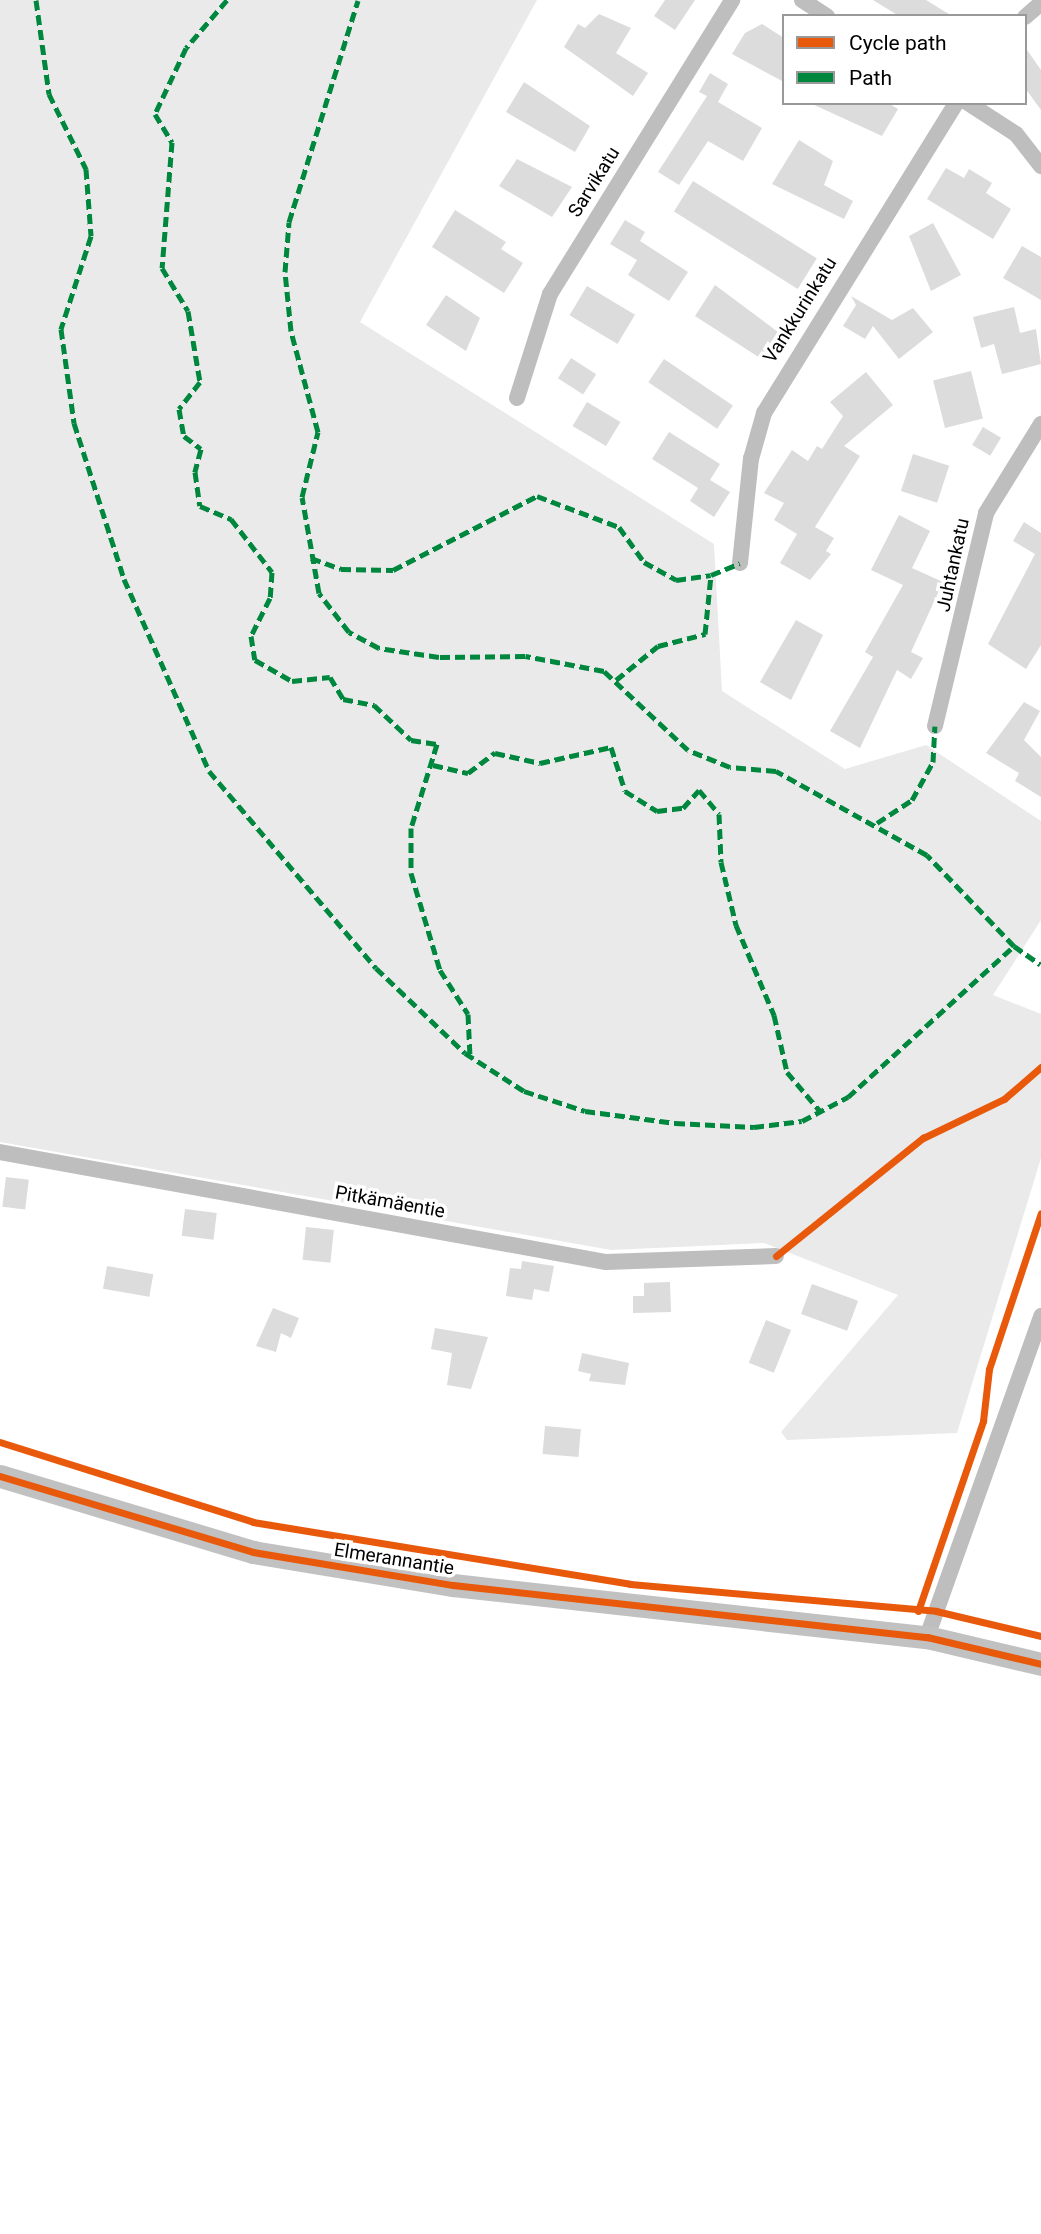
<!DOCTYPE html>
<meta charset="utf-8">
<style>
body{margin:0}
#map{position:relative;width:1041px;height:2234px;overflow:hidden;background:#fff;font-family:Roboto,sans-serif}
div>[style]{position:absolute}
.green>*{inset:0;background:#eaeaea}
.building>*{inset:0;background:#dcdcdc;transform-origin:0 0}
.street>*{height:16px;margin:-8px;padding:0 8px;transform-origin:8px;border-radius:8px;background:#bebebe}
.secondary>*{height:23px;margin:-11.5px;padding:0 11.5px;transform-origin:11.5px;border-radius:11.5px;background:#c1c1c1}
.quiet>*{height:5px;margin-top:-2.5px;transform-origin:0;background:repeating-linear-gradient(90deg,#00873e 0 10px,transparent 0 15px)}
.cycleway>*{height:7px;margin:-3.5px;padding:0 3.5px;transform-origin:3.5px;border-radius:3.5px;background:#e8590c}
span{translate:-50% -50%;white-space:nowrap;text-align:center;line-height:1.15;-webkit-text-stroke:7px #fff;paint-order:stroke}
.street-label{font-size:19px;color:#000}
.legend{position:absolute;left:782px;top:14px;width:245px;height:91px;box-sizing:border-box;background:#fff;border:2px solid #999;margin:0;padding:9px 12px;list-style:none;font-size:21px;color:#000}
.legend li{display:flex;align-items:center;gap:14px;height:35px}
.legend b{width:35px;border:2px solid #999}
</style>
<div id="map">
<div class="green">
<i style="clip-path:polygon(0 0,537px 0,360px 322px,714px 544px,722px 691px,845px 769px,926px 745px,1041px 821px,1041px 920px,993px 995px,1041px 1014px,1041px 1158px,957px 1433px,787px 1440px,781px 1432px,898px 1295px,764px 1243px,611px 1250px,0 1142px)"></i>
</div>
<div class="building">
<i style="clip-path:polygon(665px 0,695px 0,675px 30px,654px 16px)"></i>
<i style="clip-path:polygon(873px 0,926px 0,952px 16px,899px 16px)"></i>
<i style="clip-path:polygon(599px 14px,631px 28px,616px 53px,648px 73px,633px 96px,564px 47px,578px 24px,585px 28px)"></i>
<i style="clip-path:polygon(762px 24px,784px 38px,784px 82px,732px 54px,745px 33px)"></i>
<i style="clip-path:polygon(1025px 47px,1041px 70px,1041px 110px,1025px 88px)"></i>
<i style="clip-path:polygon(710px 73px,728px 84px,718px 102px,762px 128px,743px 161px,708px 141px,679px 185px,658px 172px,707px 96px,699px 92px)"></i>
<i style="clip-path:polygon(524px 82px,590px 126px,575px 152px,506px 112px)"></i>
<i style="clip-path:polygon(810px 103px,888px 103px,898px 109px,882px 136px)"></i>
<i style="clip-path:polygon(799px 140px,833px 161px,824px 185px,853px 201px,844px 219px,772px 184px)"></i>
<i style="clip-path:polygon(517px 159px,572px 187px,552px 217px,499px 186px)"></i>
<i style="clip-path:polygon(946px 168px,964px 178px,969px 169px,992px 183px,986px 193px,1011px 209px,993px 239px,927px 199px)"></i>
<i style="left:693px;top:181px;width:146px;height:36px;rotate:32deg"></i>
<i style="clip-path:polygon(455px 210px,506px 242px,501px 249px,523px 263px,504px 293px,432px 247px)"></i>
<i style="clip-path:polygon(625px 220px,645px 232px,640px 241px,688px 272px,669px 301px,628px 275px,637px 260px,610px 244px)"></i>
<i style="clip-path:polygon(933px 223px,961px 275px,931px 291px,909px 236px)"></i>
<i style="clip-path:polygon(1022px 246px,1041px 257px,1041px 300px,1003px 278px)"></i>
<i style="clip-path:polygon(715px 285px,778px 332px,760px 358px,695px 316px)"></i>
<i style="left:587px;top:286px;width:56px;height:34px;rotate:31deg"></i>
<i style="clip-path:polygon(446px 295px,480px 318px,466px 351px,426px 325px)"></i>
<i style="clip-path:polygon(851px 296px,892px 320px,913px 308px,933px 332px,899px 359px,873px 326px,865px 339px,843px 326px,856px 305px)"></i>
<i style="clip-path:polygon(1014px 307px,1020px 333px,1036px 329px,1041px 364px,1002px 374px,994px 344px,981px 348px,973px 317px)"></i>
<i style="left:571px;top:358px;width:30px;height:24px;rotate:33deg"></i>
<i style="left:664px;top:359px;width:83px;height:28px;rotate:34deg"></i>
<i style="left:971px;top:371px;width:49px;height:39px;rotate:76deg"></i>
<i style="clip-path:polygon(866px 372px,893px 405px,844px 446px,860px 456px,815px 527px,834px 538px,826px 551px,831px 554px,810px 580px,780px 563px,797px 534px,774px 520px,784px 503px,764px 493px,792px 450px,808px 461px,817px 446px,822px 449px,843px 416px,830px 402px)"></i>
<i style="left:587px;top:402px;width:39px;height:28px;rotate:31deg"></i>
<i style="left:983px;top:427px;width:21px;height:21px;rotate:31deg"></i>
<i style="clip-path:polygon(669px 432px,720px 464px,710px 480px,730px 492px,714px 517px,690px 501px,698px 488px,652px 459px)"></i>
<i style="left:913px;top:454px;width:38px;height:39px;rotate:18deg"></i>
<i style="clip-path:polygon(899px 515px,930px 531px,912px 568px,943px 582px,911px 652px,923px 658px,911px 679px,897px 670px,860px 748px,830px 731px,873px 657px,865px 652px,903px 585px,871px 570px)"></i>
<i style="clip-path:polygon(1024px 522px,1041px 533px,1041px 645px,1026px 669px,988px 644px,1035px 554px,1013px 541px)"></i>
<i style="clip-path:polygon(796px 620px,823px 635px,791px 700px,760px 682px)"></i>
<i style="clip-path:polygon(1024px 702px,1040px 711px,1024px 740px,1041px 757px,1041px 797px,1015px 781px,1019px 773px,986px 753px)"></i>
<i style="left:6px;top:1177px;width:23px;height:30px;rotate:7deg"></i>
<i style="left:185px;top:1209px;width:32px;height:27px;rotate:7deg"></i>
<i style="left:306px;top:1227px;width:28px;height:33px;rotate:6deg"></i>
<i style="clip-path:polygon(522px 1261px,554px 1266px,549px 1292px,534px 1289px,532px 1300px,506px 1296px,510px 1268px,521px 1269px)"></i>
<i style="left:107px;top:1266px;width:47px;height:23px;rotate:10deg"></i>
<i style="clip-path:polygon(670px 1282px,671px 1312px,633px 1313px,633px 1296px,644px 1296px,644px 1283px)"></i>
<i style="left:812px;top:1284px;width:49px;height:32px;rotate:20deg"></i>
<i style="clip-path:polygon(273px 1308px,299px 1318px,291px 1338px,281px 1333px,276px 1352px,256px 1346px)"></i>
<i style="left:766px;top:1320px;width:27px;height:46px;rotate:22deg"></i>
<i style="clip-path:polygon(435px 1328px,488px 1337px,471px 1389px,447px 1385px,452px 1353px,431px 1349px)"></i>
<i style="clip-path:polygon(582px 1353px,629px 1363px,625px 1385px,589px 1381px,591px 1374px,578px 1371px)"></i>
<i style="left:545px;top:1426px;width:36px;height:28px;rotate:5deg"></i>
</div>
<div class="street">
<i style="left:802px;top:0;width:30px;rotate:33deg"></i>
<i style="left:1025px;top:17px;width:21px;rotate:-41deg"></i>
<i style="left:968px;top:103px;width:57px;rotate:32.9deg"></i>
<i style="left:1016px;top:134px;width:41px;rotate:52deg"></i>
<i style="left:517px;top:398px;width:109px;rotate:-72.4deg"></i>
<i style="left:550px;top:294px;width:346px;rotate:-58.2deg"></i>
<i style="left:740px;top:563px;width:105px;rotate:-84deg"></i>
<i style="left:751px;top:459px;width:48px;rotate:-74.2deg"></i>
<i style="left:764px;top:413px;width:365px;rotate:-58.2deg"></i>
<i style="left:935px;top:726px;width:219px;rotate:-76.5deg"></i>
<i style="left:986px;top:513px;width:105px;rotate:-58.3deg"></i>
<i style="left:0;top:1152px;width:616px;rotate:10.29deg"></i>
<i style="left:606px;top:1262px;width:170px;rotate:-2deg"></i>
<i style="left:927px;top:1637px;width:341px;rotate:-70.4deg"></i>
</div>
<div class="secondary">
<i style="left:0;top:1476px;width:264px;rotate:16.7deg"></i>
<i style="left:253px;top:1552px;width:203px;rotate:9.4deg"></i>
<i style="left:453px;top:1585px;width:477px;rotate:6.3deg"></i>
<i style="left:927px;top:1637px;width:117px;rotate:13.3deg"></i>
</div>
<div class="quiet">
<i style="left:36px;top:0;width:95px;rotate:82.1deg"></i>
<i style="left:49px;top:94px;width:84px;rotate:63.7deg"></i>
<i style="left:86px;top:169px;width:67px;rotate:85.7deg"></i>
<i style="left:91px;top:236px;width:98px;rotate:107.9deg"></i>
<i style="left:61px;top:329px;width:95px;rotate:82.1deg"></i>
<i style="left:74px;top:423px;width:164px;rotate:72.2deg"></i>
<i style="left:124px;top:579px;width:210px;rotate:66.1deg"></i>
<i style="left:209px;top:771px;width:258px;rotate:49.7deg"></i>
<i style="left:376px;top:968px;width:123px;rotate:43.7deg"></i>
<i style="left:465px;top:1053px;width:70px;rotate:32.8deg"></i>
<i style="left:524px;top:1091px;width:64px;rotate:18.2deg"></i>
<i style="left:585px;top:1111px;width:91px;rotate:7.6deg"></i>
<i style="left:675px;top:1123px;width:79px;rotate:2.9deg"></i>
<i style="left:754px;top:1127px;width:48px;rotate:-7.1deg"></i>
<i style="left:802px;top:1121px;width:52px;rotate:-27.6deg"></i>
<i style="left:848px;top:1097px;width:224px;rotate:-42.3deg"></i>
<i style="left:1014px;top:946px;width:126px;rotate:-133.7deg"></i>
<i style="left:927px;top:855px;width:173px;rotate:-150.9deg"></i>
<i style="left:776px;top:771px;width:46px;rotate:-175deg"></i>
<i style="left:730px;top:767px;width:45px;rotate:-158deg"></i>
<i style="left:688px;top:750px;width:115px;rotate:-136.8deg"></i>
<i style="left:604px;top:671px;width:80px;rotate:-169.2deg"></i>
<i style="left:525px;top:656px;width:86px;rotate:179.3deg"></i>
<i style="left:439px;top:657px;width:61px;rotate:-171.5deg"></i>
<i style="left:379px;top:648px;width:34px;rotate:-152deg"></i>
<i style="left:349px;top:632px;width:49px;rotate:-127.6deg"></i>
<i style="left:319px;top:593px;width:97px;rotate:-100deg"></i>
<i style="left:302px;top:497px;width:67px;rotate:-76.2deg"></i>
<i style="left:318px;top:432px;width:105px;rotate:-105deg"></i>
<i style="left:291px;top:331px;width:59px;rotate:-95.8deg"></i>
<i style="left:285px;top:272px;width:50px;rotate:-85.4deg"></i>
<i style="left:289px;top:222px;width:232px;rotate:-72.7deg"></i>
<i style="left:227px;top:0;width:63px;rotate:130.5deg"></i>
<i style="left:186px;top:48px;width:73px;rotate:115.2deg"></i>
<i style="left:155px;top:114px;width:33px;rotate:59deg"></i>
<i style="left:172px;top:142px;width:126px;rotate:94.5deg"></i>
<i style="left:162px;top:268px;width:50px;rotate:58.8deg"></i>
<i style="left:188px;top:311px;width:72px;rotate:80.4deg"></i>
<i style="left:200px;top:382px;width:34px;rotate:128deg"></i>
<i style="left:179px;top:409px;width:27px;rotate:80deg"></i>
<i style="left:184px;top:436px;width:21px;rotate:37deg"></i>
<i style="left:201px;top:449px;width:24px;rotate:105deg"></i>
<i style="left:195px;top:472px;width:34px;rotate:82deg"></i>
<i style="left:200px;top:506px;width:34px;rotate:23deg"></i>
<i style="left:231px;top:519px;width:67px;rotate:52.3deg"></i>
<i style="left:272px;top:572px;width:26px;rotate:94deg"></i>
<i style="left:270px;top:598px;width:42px;rotate:116.6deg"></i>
<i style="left:251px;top:636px;width:24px;rotate:81deg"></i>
<i style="left:255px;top:660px;width:43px;rotate:29.6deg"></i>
<i style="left:292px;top:681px;width:38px;rotate:-6deg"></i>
<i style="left:330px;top:677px;width:26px;rotate:59deg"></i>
<i style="left:343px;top:699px;width:32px;rotate:11deg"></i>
<i style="left:374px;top:705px;width:51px;rotate:43.4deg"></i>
<i style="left:411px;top:740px;width:26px;rotate:9deg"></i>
<i style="left:437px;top:744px;width:88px;rotate:107.2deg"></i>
<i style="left:411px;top:828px;width:45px;rotate:90deg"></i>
<i style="left:411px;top:873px;width:101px;rotate:73.4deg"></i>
<i style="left:440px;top:970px;width:52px;rotate:57.5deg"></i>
<i style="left:468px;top:1014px;width:43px;rotate:87.3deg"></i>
<i style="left:311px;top:558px;width:32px;rotate:20deg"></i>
<i style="left:341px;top:569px;width:52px;rotate:1.1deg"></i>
<i style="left:393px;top:570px;width:162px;rotate:-27.2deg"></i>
<i style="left:537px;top:496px;width:88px;rotate:20.7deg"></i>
<i style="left:619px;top:527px;width:43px;rotate:54.5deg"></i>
<i style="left:644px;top:562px;width:37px;rotate:29deg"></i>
<i style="left:676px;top:580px;width:35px;rotate:-8deg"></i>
<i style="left:616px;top:680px;width:54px;rotate:-39deg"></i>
<i style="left:658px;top:646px;width:49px;rotate:-14.3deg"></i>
<i style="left:705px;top:634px;width:59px;rotate:-84.2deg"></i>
<i style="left:711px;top:575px;width:31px;rotate:-22deg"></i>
<i style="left:433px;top:765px;width:36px;rotate:13deg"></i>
<i style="left:468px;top:773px;width:34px;rotate:-37deg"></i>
<i style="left:495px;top:753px;width:46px;rotate:12.5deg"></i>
<i style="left:540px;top:763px;width:73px;rotate:-12.7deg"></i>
<i style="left:611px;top:747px;width:46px;rotate:72.3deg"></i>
<i style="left:625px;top:791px;width:38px;rotate:32deg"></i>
<i style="left:657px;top:811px;width:26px;rotate:-7deg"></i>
<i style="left:683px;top:808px;width:24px;rotate:-48deg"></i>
<i style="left:699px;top:790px;width:31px;rotate:50deg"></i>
<i style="left:719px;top:814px;width:48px;rotate:87.6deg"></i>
<i style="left:721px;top:862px;width:65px;rotate:76.6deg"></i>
<i style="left:736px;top:925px;width:98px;rotate:67.1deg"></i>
<i style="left:774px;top:1015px;width:58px;rotate:77.2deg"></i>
<i style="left:787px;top:1072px;width:51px;rotate:49.8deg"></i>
<i style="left:877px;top:823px;width:42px;rotate:-33.3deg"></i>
<i style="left:912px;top:800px;width:43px;rotate:-61.1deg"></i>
<i style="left:933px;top:762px;width:36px;rotate:-87deg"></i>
<i style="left:1014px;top:946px;width:32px;rotate:35deg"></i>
</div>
<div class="cycleway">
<i style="left:776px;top:1256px;width:189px;rotate:-38.8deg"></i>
<i style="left:923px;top:1138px;width:90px;rotate:-25.7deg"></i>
<i style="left:1004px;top:1099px;width:49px;rotate:-40.9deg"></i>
<i style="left:0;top:1442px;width:265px;rotate:17.5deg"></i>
<i style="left:253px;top:1522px;width:382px;rotate:9.3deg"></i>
<i style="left:630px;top:1584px;width:307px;rotate:5deg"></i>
<i style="left:936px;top:1611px;width:108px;rotate:13.4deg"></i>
<i style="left:0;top:1476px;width:264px;rotate:16.7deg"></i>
<i style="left:253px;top:1552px;width:203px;rotate:9.4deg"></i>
<i style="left:453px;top:1585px;width:477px;rotate:6.3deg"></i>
<i style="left:927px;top:1637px;width:117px;rotate:13.3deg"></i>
<i style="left:918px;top:1611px;width:201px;rotate:-71.1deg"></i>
<i style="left:983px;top:1421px;width:52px;rotate:-83.4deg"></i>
<i style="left:989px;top:1369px;width:164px;rotate:-71.6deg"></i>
</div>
<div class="street-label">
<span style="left:594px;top:182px;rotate:-58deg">Sarvikatu</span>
<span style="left:800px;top:310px;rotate:-58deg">Vankkurinkatu</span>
<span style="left:953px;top:565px;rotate:-78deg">Juhtankatu</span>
<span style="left:390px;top:1202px;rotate:10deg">Pitkämäentie</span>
<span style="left:394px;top:1559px;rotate:9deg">Elmerannantie</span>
</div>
<ul class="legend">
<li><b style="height:9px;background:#e8590c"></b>Cycle path</li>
<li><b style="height:9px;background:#00873e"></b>Path</li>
</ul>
</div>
